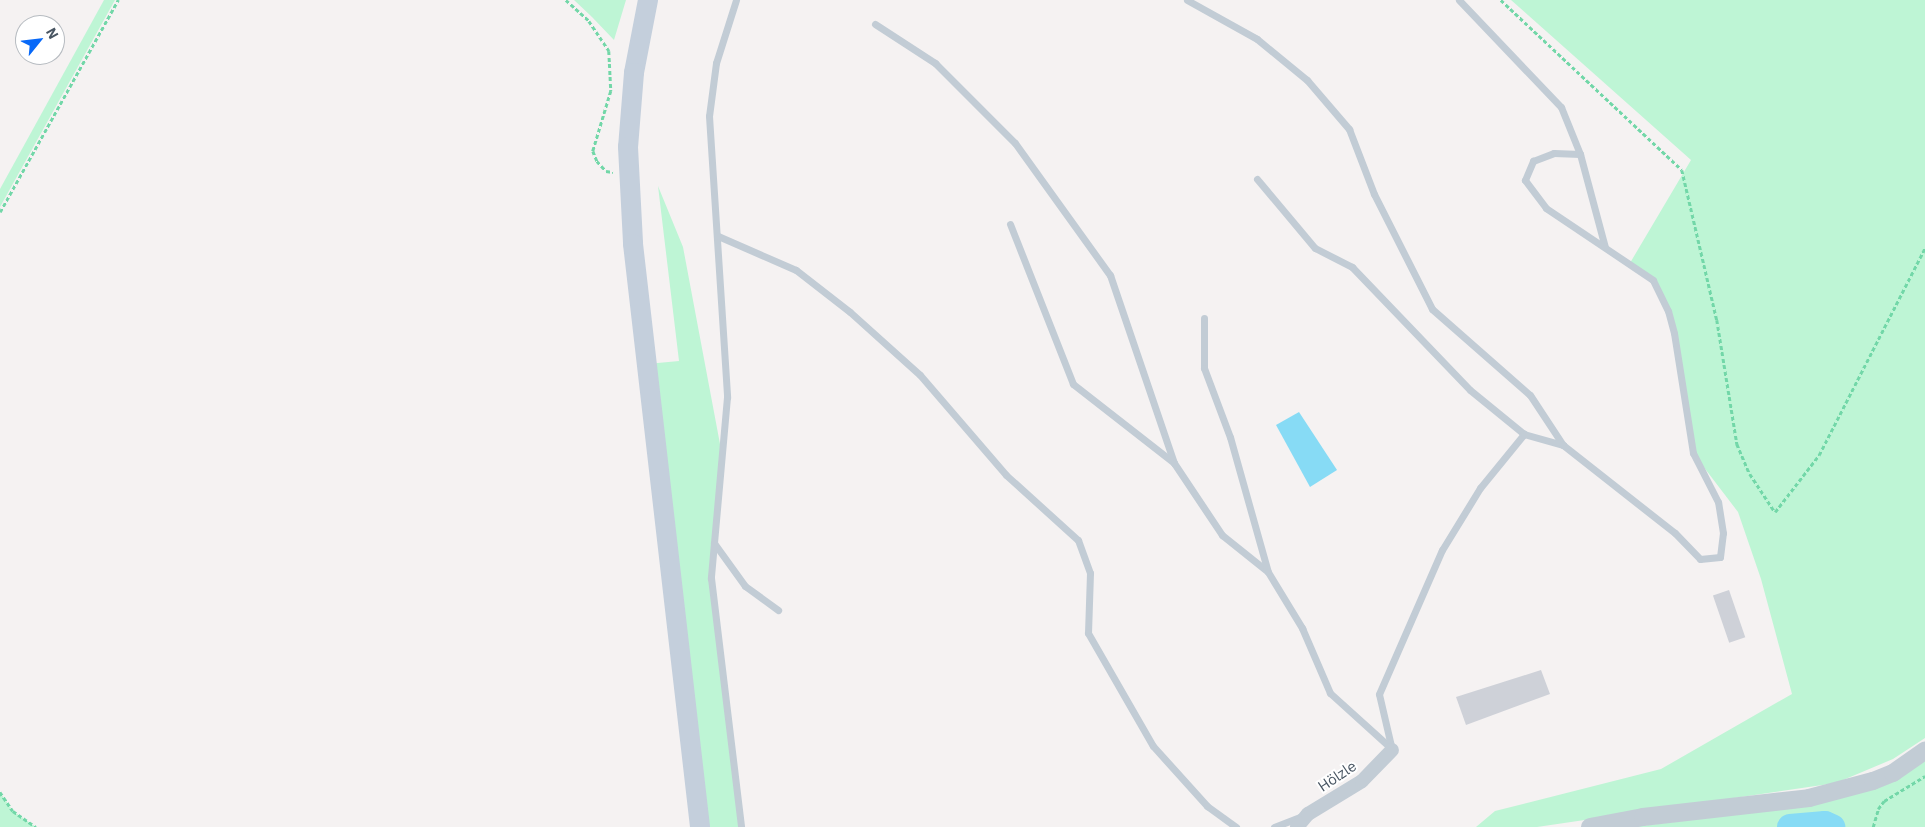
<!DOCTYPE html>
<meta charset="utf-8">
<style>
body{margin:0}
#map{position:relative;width:1925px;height:827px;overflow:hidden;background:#f5f2f2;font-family:"IBM Plex Sans",sans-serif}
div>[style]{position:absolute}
.green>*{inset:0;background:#bef5d5}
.water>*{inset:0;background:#87dbf5}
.river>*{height:26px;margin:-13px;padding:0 13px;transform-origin:13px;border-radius:13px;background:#87dbf5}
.building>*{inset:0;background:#ced1d8;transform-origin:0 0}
.path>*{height:2.5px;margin-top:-1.25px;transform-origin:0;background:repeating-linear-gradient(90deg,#72d7a8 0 4px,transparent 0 6.5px)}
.service>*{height:7px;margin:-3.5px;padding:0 3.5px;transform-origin:3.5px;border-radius:3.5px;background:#c2ccd5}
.minor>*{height:14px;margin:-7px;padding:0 7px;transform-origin:7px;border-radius:7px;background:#c2ccd5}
.tertiary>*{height:18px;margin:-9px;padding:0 9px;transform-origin:9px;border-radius:9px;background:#c2ccd5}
.secondary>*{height:20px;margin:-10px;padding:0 10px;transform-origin:10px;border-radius:10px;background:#c4cfdc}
span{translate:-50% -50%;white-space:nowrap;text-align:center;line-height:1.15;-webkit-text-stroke:4px #fff;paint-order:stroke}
.street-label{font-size:15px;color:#485562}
.north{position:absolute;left:15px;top:15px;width:50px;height:50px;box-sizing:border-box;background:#fff;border:1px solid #b6bbc0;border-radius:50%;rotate:61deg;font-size:14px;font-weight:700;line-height:20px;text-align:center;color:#485562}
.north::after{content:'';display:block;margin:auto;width:18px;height:22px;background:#0869f8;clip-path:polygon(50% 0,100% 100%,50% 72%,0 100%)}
</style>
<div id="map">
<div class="green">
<i style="clip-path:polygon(104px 0,115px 0,0 207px,0 189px)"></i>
<i style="clip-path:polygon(574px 0,626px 0,614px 40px,592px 17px)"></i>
<i style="clip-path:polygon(1511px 0,1925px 0,1925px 738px,1893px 759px,1836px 783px,1537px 827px,1476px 827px,1495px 811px,1661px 769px,1792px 694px,1761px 579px,1738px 512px,1693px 453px,1674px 333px,1653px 280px,1630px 263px,1691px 160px)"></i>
<i style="clip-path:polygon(658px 186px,683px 247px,723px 460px,711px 578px,741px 827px,700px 827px,647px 364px,679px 361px)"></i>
<i style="clip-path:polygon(1925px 751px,1925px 827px,1632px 827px,1807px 806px)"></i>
<i style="clip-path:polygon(0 792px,13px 811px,36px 827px,0 827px)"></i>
</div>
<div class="water">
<i style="clip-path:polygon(1299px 412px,1337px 470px,1310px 487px,1276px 425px)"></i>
</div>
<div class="river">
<i style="left:1790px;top:827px;width:35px;rotate:-5deg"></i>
<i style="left:1825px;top:824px;width:8px;rotate:23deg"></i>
</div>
<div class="building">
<i style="left:1729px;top:590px;width:50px;height:17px;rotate:71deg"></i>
<i style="clip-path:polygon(1541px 670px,1550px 694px,1466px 725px,1456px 697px)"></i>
</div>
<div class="path">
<i style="left:566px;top:0;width:31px;rotate:42deg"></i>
<i style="left:589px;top:21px;width:36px;rotate:56deg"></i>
<i style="left:609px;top:51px;width:40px;rotate:87.1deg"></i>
<i style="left:611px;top:91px;width:63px;rotate:106.7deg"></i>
<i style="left:593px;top:151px;width:11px;rotate:68deg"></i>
<i style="left:597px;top:161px;width:13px;rotate:48deg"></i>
<i style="left:606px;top:171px;width:7px;rotate:8deg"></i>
<i style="left:1501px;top:0;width:248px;rotate:43.2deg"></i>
<i style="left:1682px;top:170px;width:154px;rotate:76.9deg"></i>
<i style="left:1717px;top:320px;width:126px;rotate:80.8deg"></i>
<i style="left:1737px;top:444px;width:33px;rotate:67deg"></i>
<i style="left:1750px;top:474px;width:45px;rotate:56.7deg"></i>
<i style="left:1775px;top:512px;width:72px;rotate:-52.3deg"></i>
<i style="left:1819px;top:455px;width:233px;rotate:-62.9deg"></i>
<i style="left:0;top:212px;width:243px;rotate:-60.9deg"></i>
<i style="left:0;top:792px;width:23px;rotate:56deg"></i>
<i style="left:13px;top:811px;width:28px;rotate:35deg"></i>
<i style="left:1873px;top:827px;width:19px;rotate:-74deg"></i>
<i style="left:1878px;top:809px;width:10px;rotate:-53deg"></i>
<i style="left:1884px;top:801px;width:48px;rotate:-31.4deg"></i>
</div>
<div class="service">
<i style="left:736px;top:0;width:66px;rotate:107.6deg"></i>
<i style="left:716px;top:63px;width:53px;rotate:97.5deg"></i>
<i style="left:709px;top:116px;width:282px;rotate:86.3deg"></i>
<i style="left:727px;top:397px;width:182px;rotate:95.1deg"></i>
<i style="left:711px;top:578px;width:251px;rotate:83.1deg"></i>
<i style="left:1187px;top:0;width:80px;rotate:29.1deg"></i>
<i style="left:1257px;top:39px;width:65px;rotate:39.4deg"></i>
<i style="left:1307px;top:80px;width:65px;rotate:49.4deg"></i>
<i style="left:1349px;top:129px;width:70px;rotate:69deg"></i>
<i style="left:1374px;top:194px;width:129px;rotate:63.2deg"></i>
<i style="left:1432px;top:309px;width:130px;rotate:41.3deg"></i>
<i style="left:1530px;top:395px;width:60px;rotate:56.6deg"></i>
<i style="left:1459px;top:0;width:148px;rotate:46.4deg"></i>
<i style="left:1561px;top:107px;width:51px;rotate:68deg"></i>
<i style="left:1580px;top:154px;width:96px;rotate:75deg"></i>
<i style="left:875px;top:24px;width:72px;rotate:33deg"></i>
<i style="left:935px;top:63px;width:113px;rotate:45deg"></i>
<i style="left:1015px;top:143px;width:163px;rotate:54.3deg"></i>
<i style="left:1110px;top:275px;width:199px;rotate:71.2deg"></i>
<i style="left:1257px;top:179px;width:90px;rotate:50deg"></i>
<i style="left:1315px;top:248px;width:42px;rotate:27.2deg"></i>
<i style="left:1352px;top:267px;width:170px;rotate:46.2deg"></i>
<i style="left:1470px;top:390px;width:70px;rotate:39.2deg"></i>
<i style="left:1010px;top:224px;width:172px;rotate:68.5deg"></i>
<i style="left:1073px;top:384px;width:128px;rotate:38deg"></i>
<i style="left:1174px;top:463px;width:87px;rotate:56.3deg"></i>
<i style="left:1222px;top:535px;width:58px;rotate:38.7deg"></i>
<i style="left:718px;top:236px;width:85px;rotate:23.6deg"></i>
<i style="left:796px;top:270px;width:68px;rotate:37.9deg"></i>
<i style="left:850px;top:312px;width:94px;rotate:42deg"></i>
<i style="left:920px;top:375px;width:132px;rotate:49.3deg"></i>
<i style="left:1006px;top:475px;width:97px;rotate:42.1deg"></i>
<i style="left:1078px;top:540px;width:35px;rotate:70deg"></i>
<i style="left:1090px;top:573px;width:60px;rotate:91.9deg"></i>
<i style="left:1088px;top:633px;width:130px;rotate:60.1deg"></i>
<i style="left:1153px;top:746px;width:81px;rotate:48deg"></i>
<i style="left:1207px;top:806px;width:36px;rotate:36deg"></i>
<i style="left:1204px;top:318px;width:50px;rotate:90deg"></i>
<i style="left:1204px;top:368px;width:74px;rotate:69.4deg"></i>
<i style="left:1230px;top:437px;width:140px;rotate:74.3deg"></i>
<i style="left:1268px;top:572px;width:66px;rotate:58.7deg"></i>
<i style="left:1302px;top:628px;width:71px;rotate:66.7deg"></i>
<i style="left:1330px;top:693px;width:84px;rotate:42.1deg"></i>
<i style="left:714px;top:543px;width:53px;rotate:54.2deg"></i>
<i style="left:745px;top:586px;width:41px;rotate:36deg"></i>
<i style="left:1392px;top:750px;width:57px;rotate:-103.1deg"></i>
<i style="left:1379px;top:694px;width:157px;rotate:-66.4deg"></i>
<i style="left:1442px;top:550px;width:73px;rotate:-58.5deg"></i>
<i style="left:1480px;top:488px;width:70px;rotate:-50.8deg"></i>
<i style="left:1524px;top:434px;width:41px;rotate:15.8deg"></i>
<i style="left:1563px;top:445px;width:142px;rotate:38.2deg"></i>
<i style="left:1675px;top:533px;width:36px;rotate:46deg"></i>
<i style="left:1700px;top:559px;width:20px;rotate:-6deg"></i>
<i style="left:1720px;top:557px;width:24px;rotate:-83deg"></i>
<i style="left:1723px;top:533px;width:31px;rotate:-99deg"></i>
<i style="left:1718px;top:502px;width:55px;rotate:-117deg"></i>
<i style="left:1693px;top:453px;width:121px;rotate:-99deg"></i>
<i style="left:1674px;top:333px;width:23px;rotate:-105deg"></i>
<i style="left:1668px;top:311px;width:34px;rotate:-116deg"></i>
<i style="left:1653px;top:280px;width:129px;rotate:-146.1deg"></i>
<i style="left:1546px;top:208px;width:35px;rotate:-127deg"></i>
<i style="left:1525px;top:180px;width:21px;rotate:-67deg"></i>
<i style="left:1533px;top:161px;width:22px;rotate:-21deg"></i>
<i style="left:1554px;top:153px;width:26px;rotate:2deg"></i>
<i style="left:1274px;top:827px;width:31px;rotate:-21deg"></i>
</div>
<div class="minor">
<i style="left:1297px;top:827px;width:17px;rotate:-50deg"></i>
<i style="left:1308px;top:814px;width:63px;rotate:-31.4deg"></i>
<i style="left:1362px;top:781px;width:43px;rotate:-45.9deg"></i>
</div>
<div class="tertiary">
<i style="left:1590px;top:827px;width:54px;rotate:-10.7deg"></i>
<i style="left:1643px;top:817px;width:167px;rotate:-6.5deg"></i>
<i style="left:1809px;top:798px;width:66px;rotate:-14.9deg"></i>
<i style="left:1873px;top:781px;width:22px;rotate:-22deg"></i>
<i style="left:1893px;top:773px;width:39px;rotate:-35deg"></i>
</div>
<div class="secondary">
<i style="left:648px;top:0;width:74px;rotate:100.9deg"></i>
<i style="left:634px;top:73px;width:74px;rotate:94.6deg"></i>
<i style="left:628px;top:147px;width:97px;rotate:87deg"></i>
<i style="left:633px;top:244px;width:587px;rotate:83.44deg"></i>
</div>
<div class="street-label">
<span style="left:1337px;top:776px;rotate:-34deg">Hölzle</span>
</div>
<div class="north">N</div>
</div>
